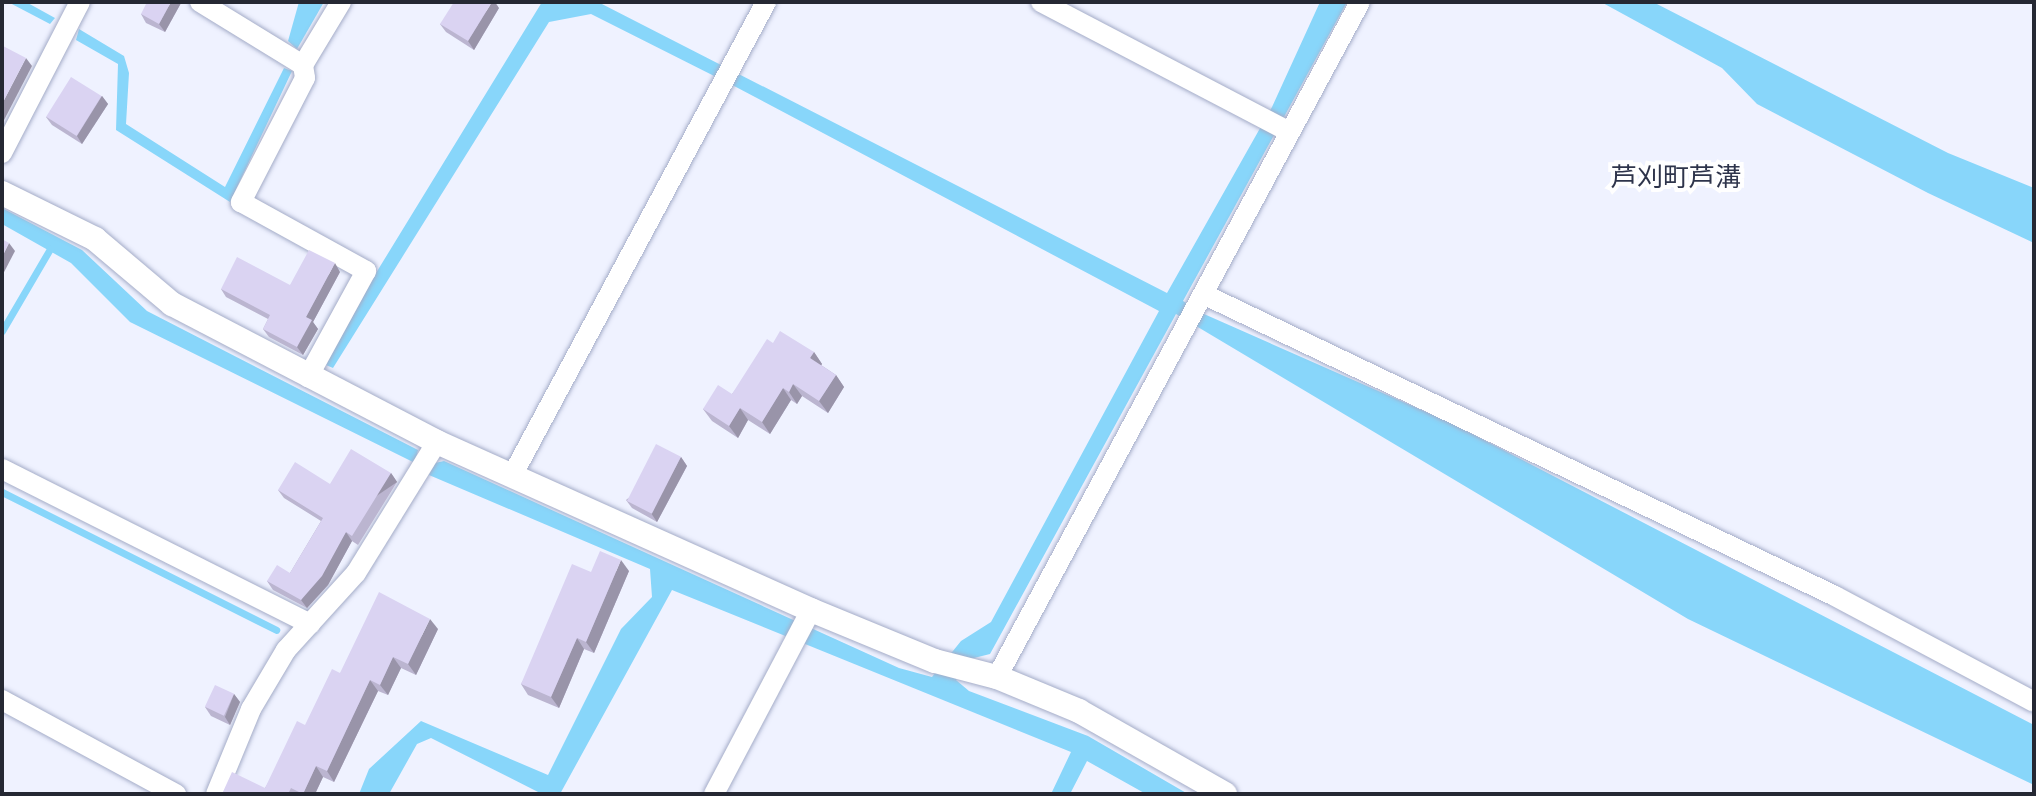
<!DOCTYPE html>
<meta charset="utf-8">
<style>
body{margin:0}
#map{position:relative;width:2036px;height:796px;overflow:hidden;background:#eff2ff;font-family:"PT Sans Narrow","Noto Sans JP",sans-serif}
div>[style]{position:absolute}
.water>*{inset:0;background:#88d6fa}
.stream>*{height:7px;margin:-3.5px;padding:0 3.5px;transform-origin:3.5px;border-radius:3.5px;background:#88d6fa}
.roads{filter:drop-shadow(0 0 2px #a4acc8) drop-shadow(0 0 2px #a4acc8)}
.minor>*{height:20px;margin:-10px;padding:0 10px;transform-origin:10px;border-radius:10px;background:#fff}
.tertiary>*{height:24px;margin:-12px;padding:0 12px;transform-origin:12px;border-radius:12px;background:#fff}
.wall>*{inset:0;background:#bbb5d0}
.shaded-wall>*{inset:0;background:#9994a9;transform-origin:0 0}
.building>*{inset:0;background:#dad3f2;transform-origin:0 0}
span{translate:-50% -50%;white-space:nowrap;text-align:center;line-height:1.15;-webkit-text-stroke:8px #fff;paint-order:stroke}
.quarter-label{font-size:26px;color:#2e344b}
.frame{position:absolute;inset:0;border:4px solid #252833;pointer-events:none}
</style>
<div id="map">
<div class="water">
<i style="clip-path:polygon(8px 2px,26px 2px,55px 18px,50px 24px)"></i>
<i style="clip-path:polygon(299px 2px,324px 2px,297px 49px,288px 41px)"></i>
<i style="clip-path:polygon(542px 2px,598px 2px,1167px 293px,1272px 107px,1320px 2px,1347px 2px,1183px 301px,1204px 314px,1451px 423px,2034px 725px,2034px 785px,1688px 619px,1176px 314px,990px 654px,970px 659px,956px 680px,969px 691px,1088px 736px,1188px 794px,1146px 794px,1087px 761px,1070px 794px,1051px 794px,1071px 752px,672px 590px,560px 794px,542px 794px,431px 738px,417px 744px,389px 794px,359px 794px,369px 769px,421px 721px,548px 775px,621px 629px,652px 597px,650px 569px,429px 475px,435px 463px,444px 461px,899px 668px,932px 677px,961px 641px,991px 622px,1159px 311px,736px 87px,591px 14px,549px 22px,333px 368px,326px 365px,376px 273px)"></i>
<i style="clip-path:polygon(1601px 2px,1653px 2px,1948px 153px,2034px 188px,2034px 243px,1928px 193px,1757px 104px,1722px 68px)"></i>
<i style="clip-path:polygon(79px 29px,124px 56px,129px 73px,126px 124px,225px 187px,284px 68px,292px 71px,230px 202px,116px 130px,118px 64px,76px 40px)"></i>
<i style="clip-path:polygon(2px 208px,82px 250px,147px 311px,418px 450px,415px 463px,130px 322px,71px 263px,2px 224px)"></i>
</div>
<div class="stream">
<i style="left:2px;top:331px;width:95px;rotate:-59.7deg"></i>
<i style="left:2px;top:492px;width:307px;rotate:26.7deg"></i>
</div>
<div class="roads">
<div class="minor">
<i style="left:200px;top:2px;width:121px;rotate:31.5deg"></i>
<i style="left:303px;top:65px;width:13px;rotate:81deg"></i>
<i style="left:305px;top:78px;width:140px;rotate:117.3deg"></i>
<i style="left:241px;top:202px;width:143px;rotate:28.9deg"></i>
<i style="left:366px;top:271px;width:121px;rotate:118.7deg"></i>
<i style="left:1041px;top:2px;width:279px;rotate:27.6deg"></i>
<i style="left:303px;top:65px;width:74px;rotate:-58.9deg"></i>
<i style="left:2px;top:153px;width:170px;rotate:-62.7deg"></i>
<i style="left:1203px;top:294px;width:700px;rotate:25.54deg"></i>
<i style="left:1835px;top:596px;width:225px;rotate:28deg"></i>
<i style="left:2px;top:469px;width:345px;rotate:26.7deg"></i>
<i style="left:512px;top:476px;width:538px;rotate:-61.81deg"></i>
<i style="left:997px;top:677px;width:766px;rotate:-61.73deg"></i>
<i style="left:2px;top:700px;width:198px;rotate:28.4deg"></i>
<i style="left:216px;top:794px;width:92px;rotate:-67.6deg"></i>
<i style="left:251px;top:709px;width:69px;rotate:-59.3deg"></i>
<i style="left:286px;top:650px;width:104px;rotate:-47.7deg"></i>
<i style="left:356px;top:573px;width:154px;rotate:-58.3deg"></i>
<i style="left:714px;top:794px;width:208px;rotate:-62.2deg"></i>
</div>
<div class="tertiary">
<i style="left:2px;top:193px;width:104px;rotate:26.3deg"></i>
<i style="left:95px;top:239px;width:101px;rotate:40.2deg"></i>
<i style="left:172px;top:304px;width:299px;rotate:27.5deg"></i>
<i style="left:437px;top:442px;width:410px;rotate:24.2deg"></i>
<i style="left:811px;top:610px;width:134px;rotate:22.4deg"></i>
<i style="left:935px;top:661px;width:64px;rotate:14.5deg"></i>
<i style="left:997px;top:677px;width:89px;rotate:22.5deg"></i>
<i style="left:1079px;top:711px;width:168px;rotate:29.6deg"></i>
</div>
</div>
<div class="wall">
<i style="clip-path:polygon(181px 3px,165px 32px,146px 23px,141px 14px)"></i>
<i style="clip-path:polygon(499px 8px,474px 50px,446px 32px,440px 24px)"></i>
<i style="clip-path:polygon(102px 96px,108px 104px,82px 144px,52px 125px,46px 117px)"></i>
<i style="clip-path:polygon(340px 272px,313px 322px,318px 329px,303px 355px,269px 337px,263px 329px,268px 319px,226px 297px,221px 289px,290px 285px)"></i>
<i style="clip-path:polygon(773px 343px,814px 352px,822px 364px,821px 365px,836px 375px,844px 387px,828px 413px,802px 396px,797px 404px,791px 400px,770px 434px,748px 420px,738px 438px,712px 421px,703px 409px,732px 394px)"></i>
<i style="clip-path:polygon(681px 457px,687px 466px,657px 522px,632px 508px,626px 500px)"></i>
<i style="clip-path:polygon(391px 473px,397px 482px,358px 545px,352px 541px,328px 585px,307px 608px,273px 590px,267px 581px,290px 573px,321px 521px,284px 498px,278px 490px,330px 484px)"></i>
<i style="clip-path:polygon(629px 571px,594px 653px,584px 649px,559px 708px,528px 695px,521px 684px,591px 572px)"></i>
<i style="clip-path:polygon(438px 629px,416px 675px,401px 668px,388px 695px,378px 691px,334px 782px,323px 777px,315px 794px,222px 794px,265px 788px,340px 673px)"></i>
<i style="clip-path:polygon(234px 694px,240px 702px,230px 725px,211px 716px,205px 707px)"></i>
</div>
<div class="shaded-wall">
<i style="clip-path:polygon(171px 2px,181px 3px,165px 32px,159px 24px)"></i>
<i style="clip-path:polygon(492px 2px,495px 2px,499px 8px,474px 50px,468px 41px)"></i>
<i style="clip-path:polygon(26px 58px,32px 66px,2px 124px,2px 104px)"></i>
<i style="clip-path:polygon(102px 96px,108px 104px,82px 144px,77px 136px)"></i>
<i style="clip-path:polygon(9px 243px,15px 251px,2px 276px,2px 257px)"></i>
<i style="clip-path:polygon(335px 263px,340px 272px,313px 322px,318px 329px,303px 355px,297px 347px,306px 317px)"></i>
<i style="clip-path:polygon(814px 352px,822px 364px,818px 370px,810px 358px)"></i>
<i style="clip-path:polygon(836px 375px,844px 387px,828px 413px,819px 401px)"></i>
<i style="clip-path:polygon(793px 384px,802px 396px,797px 404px,789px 392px)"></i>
<i style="clip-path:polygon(783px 388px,791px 400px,770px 434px,762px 422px)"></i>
<i style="clip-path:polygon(740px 408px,748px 420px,738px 438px,729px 426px)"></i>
<i style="clip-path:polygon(681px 457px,687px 466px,657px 522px,651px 513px)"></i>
<i style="left:391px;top:473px;width:11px;height:74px;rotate:56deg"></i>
<i style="clip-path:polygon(346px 532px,352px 541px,328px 585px,307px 608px,301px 600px)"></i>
<i style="clip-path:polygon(621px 560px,629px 571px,594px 653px,586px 642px)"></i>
<i style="clip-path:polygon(430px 619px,438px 629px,416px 675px,408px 664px)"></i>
<i style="clip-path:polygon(577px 638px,584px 649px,559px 708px,551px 697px)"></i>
<i style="clip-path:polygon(393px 657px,401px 668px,388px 695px,380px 685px)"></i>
<i style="clip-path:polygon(370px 680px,378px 691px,334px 782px,327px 771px)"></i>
<i style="clip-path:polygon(234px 694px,240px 702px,230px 725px,225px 717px)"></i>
<i style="clip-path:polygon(316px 766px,323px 777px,315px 794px,303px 794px)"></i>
</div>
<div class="building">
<i style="clip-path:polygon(147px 2px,171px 2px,159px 24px,141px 14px)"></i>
<i style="clip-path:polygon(454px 2px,492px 2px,468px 41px,440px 24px)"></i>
<i style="clip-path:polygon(3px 46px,26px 58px,2px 104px,2px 47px)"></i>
<i style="left:71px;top:77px;width:36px;height:47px;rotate:32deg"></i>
<i style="clip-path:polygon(2px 239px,9px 243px,2px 257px)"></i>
<i style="clip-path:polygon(309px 250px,335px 263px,306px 317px,312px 320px,297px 347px,263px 329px,270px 315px,221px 289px,237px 257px,290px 285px)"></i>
<i style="clip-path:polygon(780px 331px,814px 352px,810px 358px,836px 375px,819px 401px,793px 384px,789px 392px,783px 388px,762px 422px,740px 408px,729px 426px,703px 409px,718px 385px,732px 394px,767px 339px,773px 343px)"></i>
<i style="left:656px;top:444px;width:28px;height:64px;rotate:27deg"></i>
<i style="clip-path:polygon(351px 449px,391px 473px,352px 536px,346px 532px,322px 576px,301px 600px,267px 581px,277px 565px,290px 573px,323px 518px,278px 490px,295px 462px,330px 484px)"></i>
<i style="clip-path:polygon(600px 551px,621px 560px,586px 642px,577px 638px,551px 697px,521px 684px,572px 564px,591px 572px)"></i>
<i style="clip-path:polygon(379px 592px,430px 619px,408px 664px,393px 657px,380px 685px,370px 680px,327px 771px,316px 766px,303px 794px,291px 788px,288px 794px,222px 794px,232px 772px,265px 788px,297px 721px,305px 725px,332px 669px,340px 673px)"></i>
<i style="left:215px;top:685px;width:21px;height:24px;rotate:25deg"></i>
</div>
<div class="quarter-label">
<span style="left:1676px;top:177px">芦刈町芦溝</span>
</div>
<div class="frame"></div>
</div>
